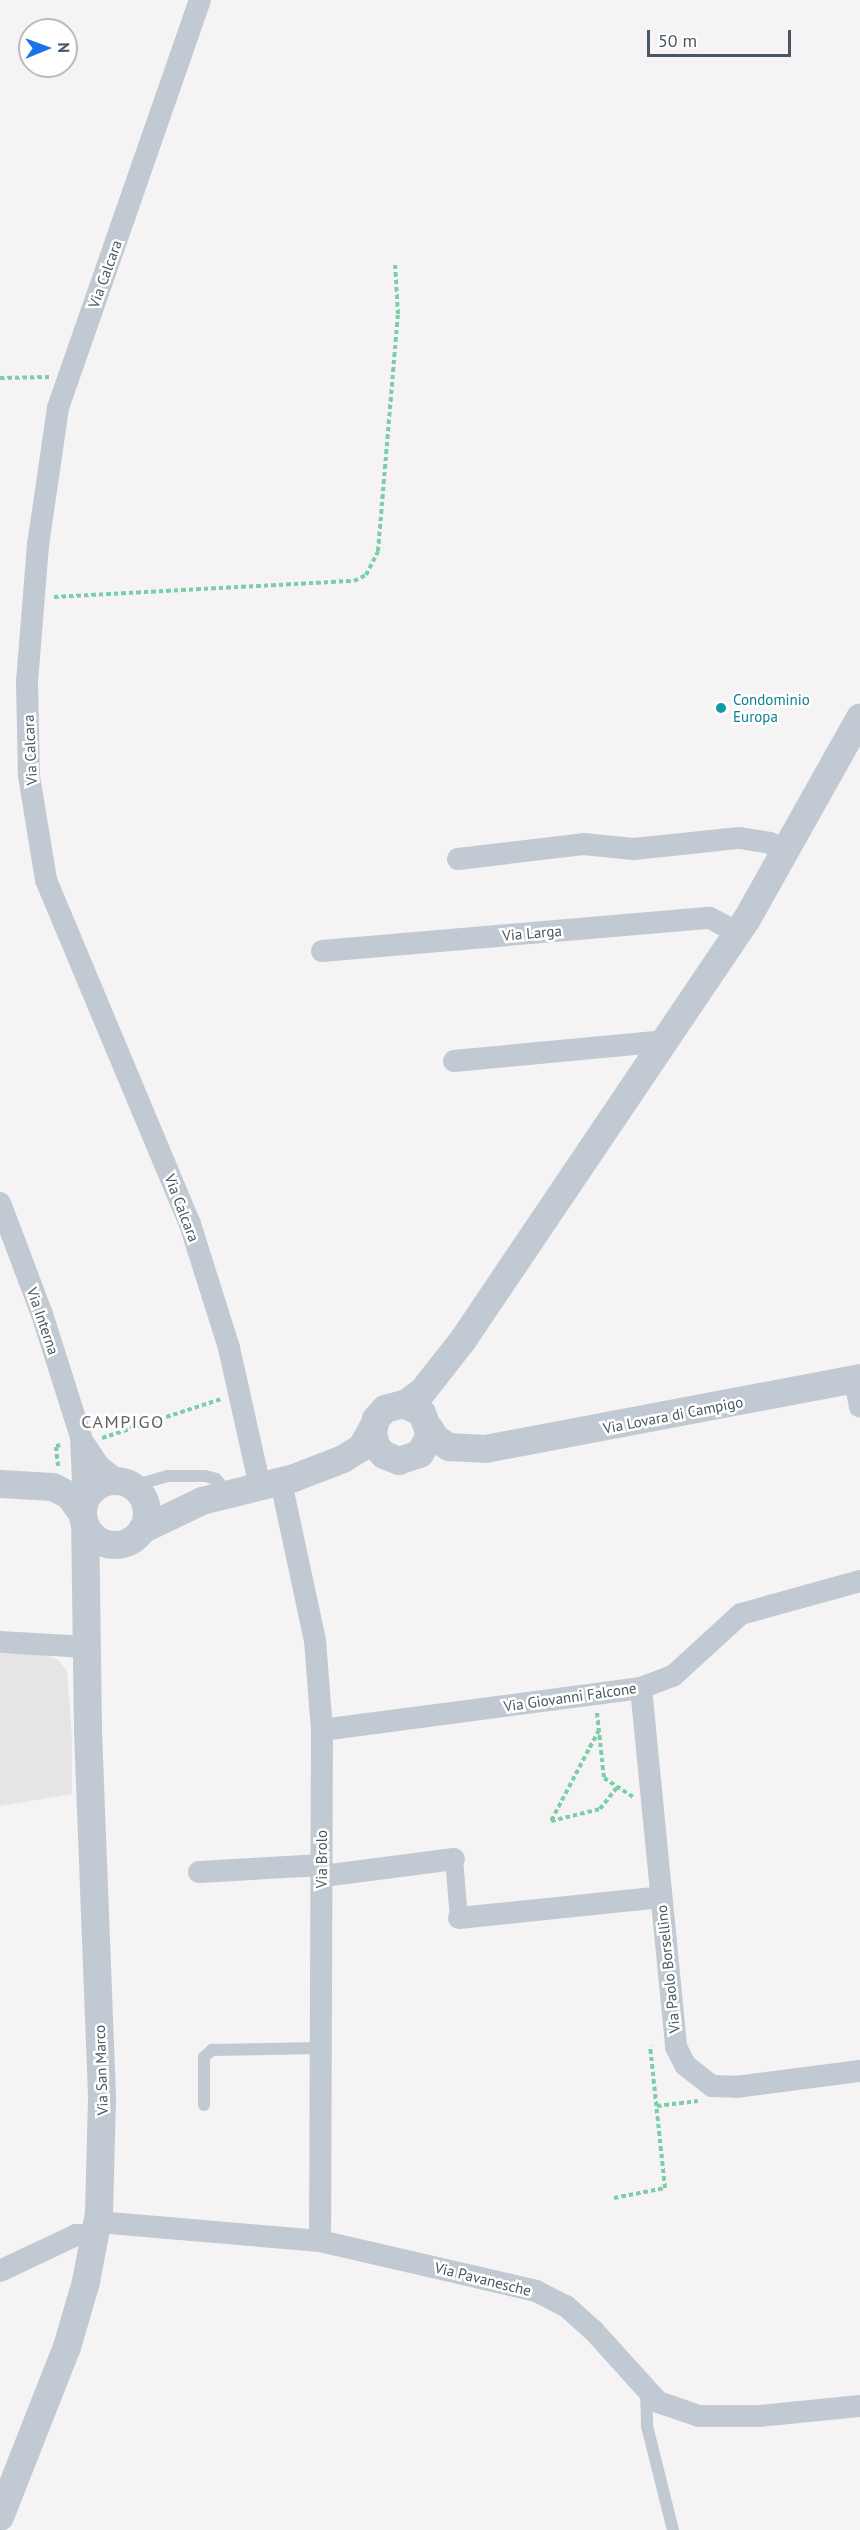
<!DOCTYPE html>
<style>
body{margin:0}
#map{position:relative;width:860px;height:2530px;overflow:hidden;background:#f5f3f3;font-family:"PT Sans",sans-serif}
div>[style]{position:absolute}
.education>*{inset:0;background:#e6e4e5}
.path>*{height:4px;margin-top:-2px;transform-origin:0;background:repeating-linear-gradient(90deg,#7ad0a6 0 4.5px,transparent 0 7.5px)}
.service>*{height:12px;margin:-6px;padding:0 6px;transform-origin:6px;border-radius:6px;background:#c1cad2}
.pedestrian>*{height:18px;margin:-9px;padding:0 9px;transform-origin:9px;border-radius:9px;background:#c1cad2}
.minor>*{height:22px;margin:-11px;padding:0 11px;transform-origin:11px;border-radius:11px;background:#c1cad2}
.tertiary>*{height:28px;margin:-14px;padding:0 14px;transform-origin:14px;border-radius:14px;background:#c1cad2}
.tertiary>.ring{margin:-14px;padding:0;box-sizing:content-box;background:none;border:28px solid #c1cad2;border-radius:50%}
.dots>*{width:16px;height:16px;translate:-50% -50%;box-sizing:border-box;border:3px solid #fff;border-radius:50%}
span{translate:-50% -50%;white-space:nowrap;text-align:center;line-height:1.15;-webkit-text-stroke:5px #fff;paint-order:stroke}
.street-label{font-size:15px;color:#4a5661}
.culture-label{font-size:15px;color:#0d838f}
.left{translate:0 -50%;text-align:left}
.quarter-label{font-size:18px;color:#5f6368;letter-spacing:1.5px}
.north{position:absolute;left:18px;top:18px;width:60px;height:60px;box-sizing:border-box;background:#fff;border:2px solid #b7bbc0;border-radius:50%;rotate:89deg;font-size:16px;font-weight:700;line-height:24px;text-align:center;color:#4a5661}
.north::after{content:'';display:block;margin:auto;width:21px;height:27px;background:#1a73e8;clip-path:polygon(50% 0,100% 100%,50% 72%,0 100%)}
.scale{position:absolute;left:647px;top:30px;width:144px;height:27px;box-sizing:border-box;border:3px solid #4a5661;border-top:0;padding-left:8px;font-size:18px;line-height:21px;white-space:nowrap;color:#4a5661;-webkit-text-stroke:4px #fff;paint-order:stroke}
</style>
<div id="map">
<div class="education">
<i style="clip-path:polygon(0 1654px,44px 1654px,58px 1660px,67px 1671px,72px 1736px,72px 1794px,0 1806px)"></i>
</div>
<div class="path">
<i style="left:0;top:378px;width:49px;rotate:-1.2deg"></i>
<i style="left:54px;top:597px;width:300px;rotate:-3.1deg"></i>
<i style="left:354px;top:581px;width:13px;rotate:-27deg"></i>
<i style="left:366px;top:575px;width:27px;rotate:-63deg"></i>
<i style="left:378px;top:551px;width:238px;rotate:-85.2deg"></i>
<i style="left:398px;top:314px;width:51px;rotate:-93.4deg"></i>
<i style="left:102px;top:1438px;width:125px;rotate:-18.1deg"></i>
<i style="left:58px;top:1466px;width:20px;rotate:-96deg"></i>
<i style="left:56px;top:1446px;width:5px;rotate:-11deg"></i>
<i style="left:597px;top:1713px;width:65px;rotate:83.9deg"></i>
<i style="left:604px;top:1778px;width:35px;rotate:33deg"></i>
<i style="left:599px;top:1730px;width:103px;rotate:117.8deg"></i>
<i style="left:551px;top:1821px;width:50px;rotate:-13.8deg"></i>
<i style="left:600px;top:1809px;width:28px;rotate:-52deg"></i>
<i style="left:657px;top:2106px;width:41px;rotate:-7deg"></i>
<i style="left:614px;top:2198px;width:52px;rotate:-11.1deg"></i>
<i style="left:665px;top:2188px;width:143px;rotate:-96deg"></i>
</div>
<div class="service">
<i style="left:133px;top:1486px;width:35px;rotate:-16deg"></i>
<i style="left:167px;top:1476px;width:38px"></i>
<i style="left:205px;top:1476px;width:11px;rotate:15deg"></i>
<i style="left:216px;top:1479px;width:20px;rotate:49deg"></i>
<i style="left:204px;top:2105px;width:48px;rotate:-90deg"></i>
<i style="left:204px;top:2057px;width:11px;rotate:-41deg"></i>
<i style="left:212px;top:2050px;width:108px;rotate:-1.1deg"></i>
<i style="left:646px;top:2392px;width:34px;rotate:88deg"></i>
<i style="left:647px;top:2426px;width:107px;rotate:76deg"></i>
</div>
<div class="pedestrian">
<i style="left:454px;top:1859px;width:59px;rotate:85.2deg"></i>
</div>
<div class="minor">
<i style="left:200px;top:0;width:432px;rotate:109.2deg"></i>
<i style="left:58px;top:408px;width:138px;rotate:98.3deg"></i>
<i style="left:38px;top:545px;width:137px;rotate:94.6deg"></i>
<i style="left:27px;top:682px;width:94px;rotate:88.8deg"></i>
<i style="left:29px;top:776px;width:105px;rotate:80.7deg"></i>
<i style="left:46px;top:880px;width:373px;rotate:67.3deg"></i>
<i style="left:190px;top:1224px;width:130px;rotate:72.5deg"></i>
<i style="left:229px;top:1348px;width:142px;rotate:77.4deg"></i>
<i style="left:458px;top:859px;width:126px;rotate:-6.8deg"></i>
<i style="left:583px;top:844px;width:51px;rotate:5.6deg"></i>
<i style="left:634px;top:849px;width:106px;rotate:-6deg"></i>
<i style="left:739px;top:838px;width:31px;rotate:9deg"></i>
<i style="left:770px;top:843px;width:19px;rotate:25deg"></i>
<i style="left:322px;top:951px;width:389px;rotate:-4.9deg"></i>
<i style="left:710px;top:918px;width:32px;rotate:28deg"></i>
<i style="left:454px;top:1061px;width:213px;rotate:-5.4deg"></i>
<i style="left:0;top:1203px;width:119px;rotate:69.3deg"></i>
<i style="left:42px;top:1314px;width:129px;rotate:72.4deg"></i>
<i style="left:81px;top:1437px;width:67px;rotate:87.4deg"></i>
<i style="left:855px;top:1379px;width:28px;rotate:80deg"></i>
<i style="left:83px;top:1442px;width:29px;rotate:56deg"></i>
<i style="left:99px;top:1466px;width:24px;rotate:38deg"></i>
<i style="left:281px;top:1482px;width:162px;rotate:77.9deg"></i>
<i style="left:315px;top:1640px;width:90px;rotate:85.6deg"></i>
<i style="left:322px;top:1730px;width:511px;rotate:90.22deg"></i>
<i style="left:0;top:1642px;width:86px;rotate:3.3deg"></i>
<i style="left:641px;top:1688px;width:361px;rotate:84.4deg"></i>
<i style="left:676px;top:2047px;width:20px;rotate:63deg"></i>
<i style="left:685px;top:2065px;width:34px;rotate:38deg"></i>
<i style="left:712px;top:2086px;width:24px;rotate:2deg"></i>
<i style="left:736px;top:2087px;width:125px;rotate:-7.4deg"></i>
<i style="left:322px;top:1730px;width:322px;rotate:-7.5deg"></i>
<i style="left:641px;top:1688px;width:34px;rotate:-21deg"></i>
<i style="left:673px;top:1676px;width:92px;rotate:-42.4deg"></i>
<i style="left:741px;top:1614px;width:123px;rotate:-15.5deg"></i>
<i style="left:199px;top:1872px;width:123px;rotate:-3.3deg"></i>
<i style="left:323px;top:1876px;width:132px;rotate:-7.4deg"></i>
<i style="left:459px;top:1918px;width:203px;rotate:-5.9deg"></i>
<i style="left:98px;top:2222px;width:223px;rotate:4.9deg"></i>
<i style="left:320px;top:2241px;width:222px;rotate:13deg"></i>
<i style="left:536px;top:2291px;width:34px;rotate:27deg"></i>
<i style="left:566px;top:2306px;width:36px;rotate:42deg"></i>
<i style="left:593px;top:2330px;width:97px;rotate:47.9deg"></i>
<i style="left:658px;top:2402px;width:43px;rotate:18.9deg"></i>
<i style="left:699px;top:2416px;width:60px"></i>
<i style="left:759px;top:2416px;width:101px;rotate:-5.7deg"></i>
<i style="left:0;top:2271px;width:84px;rotate:-25.3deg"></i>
<i style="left:76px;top:2235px;width:20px"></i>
</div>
<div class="tertiary">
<i style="left:404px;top:1404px;width:20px;rotate:27deg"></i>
<i style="left:422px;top:1413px;width:23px;rotate:70deg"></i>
<i style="left:430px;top:1435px;width:21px;rotate:118deg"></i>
<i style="left:420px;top:1454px;width:22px;rotate:162deg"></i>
<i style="left:399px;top:1461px;width:16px;rotate:-158deg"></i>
<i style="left:384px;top:1455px;width:12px;rotate:-132deg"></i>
<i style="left:376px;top:1446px;width:14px;rotate:-102deg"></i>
<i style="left:373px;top:1432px;width:13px;rotate:-77deg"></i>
<i style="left:376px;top:1419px;width:13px;rotate:-48deg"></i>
<i style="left:385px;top:1409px;width:23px;rotate:-15deg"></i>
<i style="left:407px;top:1403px;width:20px;rotate:-37deg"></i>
<i style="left:423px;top:1391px;width:65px;rotate:-51.9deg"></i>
<i style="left:463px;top:1340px;width:508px;rotate:-56deg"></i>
<i style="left:747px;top:919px;width:231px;rotate:-60.7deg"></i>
<i style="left:430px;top:1429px;width:10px;rotate:61deg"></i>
<i style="left:435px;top:1438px;width:17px;rotate:33deg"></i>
<i style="left:449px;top:1447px;width:36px;rotate:3deg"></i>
<i style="left:485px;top:1449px;width:382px;rotate:-10.7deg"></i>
<i class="ring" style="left:83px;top:1481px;width:36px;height:36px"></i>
<i style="left:0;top:1484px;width:53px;rotate:3.2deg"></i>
<i style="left:53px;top:1487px;width:18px;rotate:27deg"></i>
<i style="left:69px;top:1495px;width:24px;rotate:54deg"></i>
<i style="left:142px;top:1530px;width:67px;rotate:-25.8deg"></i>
<i style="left:202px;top:1501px;width:95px;rotate:-14deg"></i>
<i style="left:294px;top:1478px;width:53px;rotate:-21.2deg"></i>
<i style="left:343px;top:1459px;width:22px;rotate:-32deg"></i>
<i style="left:362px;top:1447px;width:25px;rotate:-61deg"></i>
<i style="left:0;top:2517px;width:183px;rotate:-68.5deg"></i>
<i style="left:67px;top:2347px;width:68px;rotate:-73.7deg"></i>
<i style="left:86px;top:2282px;width:70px;rotate:-79.3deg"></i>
<i style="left:99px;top:2213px;width:117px;rotate:-88.5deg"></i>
<i style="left:102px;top:2096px;width:367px;rotate:-92.2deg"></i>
<i style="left:88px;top:1729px;width:205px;rotate:-90.8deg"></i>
</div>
<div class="dots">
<i style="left:721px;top:708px;background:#0f9aa8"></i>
</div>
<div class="street-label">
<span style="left:105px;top:274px;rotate:-70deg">Via Calcara</span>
<span style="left:30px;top:750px;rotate:-93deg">Via Calcara</span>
<span style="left:532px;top:933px;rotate:-5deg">Via Larga</span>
<span style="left:182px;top:1208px;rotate:69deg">Via Calcara</span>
<span style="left:43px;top:1321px;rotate:71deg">Via Interna</span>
<span style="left:673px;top:1415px;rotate:-11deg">Via Lovara di Campigo</span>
<span style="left:570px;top:1697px;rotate:-8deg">Via Giovanni Falcone</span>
<span style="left:322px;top:1859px;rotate:-90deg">Via Brolo</span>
<span style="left:668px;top:1969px;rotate:-96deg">Via Paolo Borsellino</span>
<span style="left:101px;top:2070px;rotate:-92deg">Via San Marco</span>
<span style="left:483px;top:2279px;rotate:14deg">Via Pavanesche</span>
</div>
<div class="culture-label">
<span class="left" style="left:733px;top:708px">Condominio<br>Europa</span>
</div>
<div class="quarter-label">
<span style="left:123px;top:1422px">CAMPIGO</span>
</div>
<div class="north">N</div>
<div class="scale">50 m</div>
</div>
